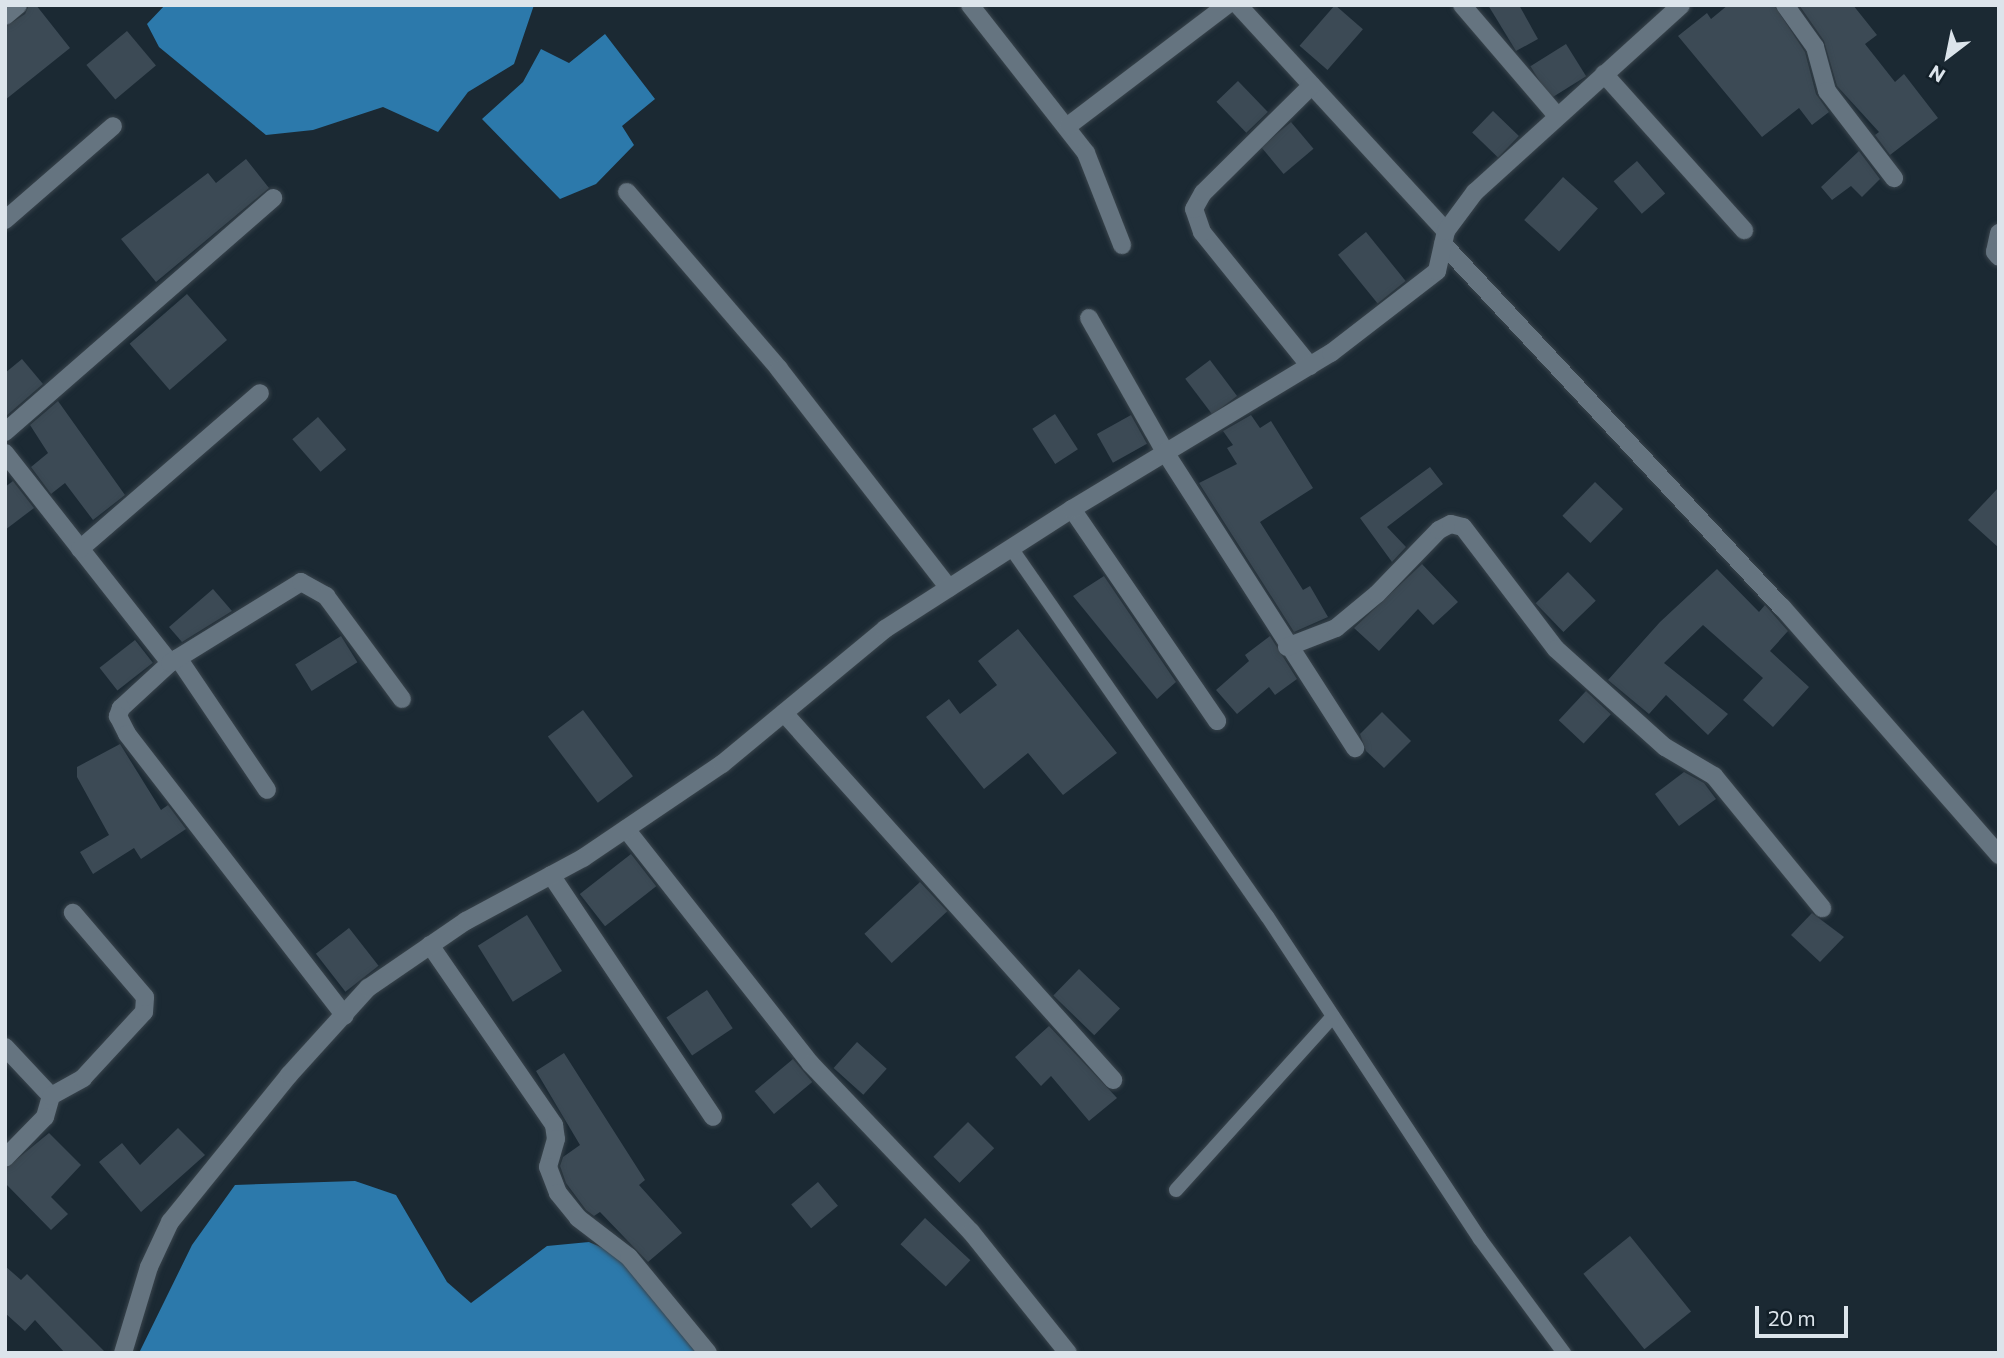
<!DOCTYPE html>
<style>
body{margin:0}
#map{position:relative;width:2004px;height:1358px;overflow:hidden;background:#1b2933;font-family:Commissioner,sans-serif}
div>[style]{position:absolute}
.water>*{inset:0;background:#2c79ab}
.building>*{inset:0;background:#3c4a55;transform-origin:0 0}
.roads{filter:drop-shadow(0 0 2px #39444c) drop-shadow(0 0 2px #39444c)}
.lane>*{height:14px;margin:-7px;padding:0 7px;transform-origin:7px;border-radius:7px;background:#657480}
.street>*{height:18px;margin:-9px;padding:0 9px;transform-origin:9px;border-radius:9px;background:#657480}
.secondary>*{height:18px;margin:-9px;padding:0 9px;transform-origin:9px;border-radius:9px;background:#657480}
span{translate:-50% -50%;white-space:nowrap;text-align:center;line-height:1.15;-webkit-text-stroke:5px #121f28;paint-order:stroke}
.frame{position:absolute;inset:0;border:7px solid #dce4eb;pointer-events:none}
.north{position:absolute;left:1913px;top:21px;width:70px;height:70px;-webkit-text-stroke:5px #121f28;paint-order:stroke;rotate:212deg;font-size:19px;font-weight:700;line-height:28px;text-align:center;color:#dce4eb}
.north::after{content:'';display:block;margin:auto;width:24px;height:32px;background:#dce4eb;clip-path:polygon(50% 0,100% 100%,50% 72%,0 100%)}
.scale{position:absolute;left:1755px;top:1306px;width:93px;height:32px;box-sizing:border-box;border:4px solid #dce4eb;border-top:0;padding-left:9px;font-size:21px;line-height:24px;white-space:nowrap;color:#dce4eb;-webkit-text-stroke:5px #121f28;paint-order:stroke}
</style>
<div id="map">
<div class="water">
<i style="clip-path:polygon(165px 5px,534px 5px,514px 64px,468px 92px,438px 132px,383px 107px,313px 130px,266px 135px,159px 47px,147px 24px)"></i>
<i style="clip-path:polygon(605px 34px,655px 99px,622px 126px,634px 145px,596px 184px,560px 199px,482px 119px,523px 82px,541px 49px,569px 63px)"></i>
<i style="clip-path:polygon(355px 1181px,396px 1195px,447px 1282px,471px 1303px,547px 1246px,589px 1242px,619px 1255px,699px 1353px,139px 1353px,192px 1245px,235px 1185px)"></i>
</div>
<div class="building">
<i style="clip-path:polygon(29px 5px,36px 5px,70px 48px,5px 100px,5px 27px,25px 14px)"></i>
<i style="left:1335px;top:5px;width:37px;height:54px;rotate:41deg"></i>
<i style="clip-path:polygon(1488px 5px,1519px 5px,1538px 39px,1516px 51px)"></i>
<i style="clip-path:polygon(1728px 5px,1774px 5px,1805px 52px,1816px 94px,1829px 112px,1812px 125px,1799px 108px,1762px 137px,1678px 36px,1707px 13px,1711px 19px)"></i>
<i style="clip-path:polygon(1799px 5px,1853px 5px,1877px 35px,1865px 44px,1895px 82px,1904px 74px,1938px 118px,1890px 155px,1875px 135px,1879px 132px,1837px 86px,1824px 41px)"></i>
<i style="left:127px;top:31px;width:45px;height:53px;rotate:50deg"></i>
<i style="left:1566px;top:44px;width:38px;height:42px;rotate:58deg"></i>
<i style="left:1238px;top:81px;width:43px;height:30px;rotate:46deg"></i>
<i style="left:1493px;top:111px;width:36px;height:30px;rotate:44deg"></i>
<i style="left:1291px;top:122px;width:35px;height:39px;rotate:50deg"></i>
<i style="clip-path:polygon(1859px 151px,1880px 179px,1862px 197px,1851px 186px,1832px 200px,1821px 187px)"></i>
<i style="clip-path:polygon(246px 159px,269px 188px,156px 282px,121px 239px,208px 173px,216px 183px)"></i>
<i style="left:1637px;top:161px;width:43px;height:31px;rotate:49deg"></i>
<i style="left:1563px;top:177px;width:47px;height:58px;rotate:42deg"></i>
<i style="left:1366px;top:232px;width:63px;height:36px;rotate:51deg"></i>
<i style="left:187px;top:294px;width:61px;height:76px;rotate:49deg"></i>
<i style="clip-path:polygon(22px 359px,43px 384px,5px 417px,5px 373px)"></i>
<i style="left:1210px;top:360px;width:45px;height:31px;rotate:53deg"></i>
<i style="clip-path:polygon(58px 401px,125px 495px,93px 520px,65px 483px,51px 494px,31px 467px,48px 453px,30px 425px)"></i>
<i style="left:1055px;top:414px;width:42px;height:27px;rotate:57deg"></i>
<i style="left:1131px;top:415px;width:33px;height:39px;rotate:61deg"></i>
<i style="clip-path:polygon(1251px 415px,1260px 428px,1271px 421px,1313px 488px,1260px 522px,1303px 590px,1310px 586px,1328px 617px,1294px 632px,1199px 483px,1237px 464px,1227px 448px,1233px 445px,1223px 431px)"></i>
<i style="left:318px;top:417px;width:43px;height:34px;rotate:49deg"></i>
<i style="clip-path:polygon(1430px 467px,1443px 484px,1387px 527px,1406px 547px,1392px 562px,1360px 518px)"></i>
<i style="clip-path:polygon(13px 481px,34px 508px,5px 530px,5px 487px)"></i>
<i style="left:1595px;top:482px;width:39px;height:47px;rotate:44deg"></i>
<i style="clip-path:polygon(1999px 487px,1999px 548px,1968px 520px)"></i>
<i style="clip-path:polygon(1422px 564px,1458px 602px,1433px 625px,1418px 609px,1379px 651px,1354px 628px)"></i>
<i style="clip-path:polygon(1717px 569px,1759px 612px,1765px 605px,1788px 631px,1770px 651px,1809px 687px,1773px 727px,1743px 700px,1763px 678px,1703px 625px,1664px 663px,1728px 714px,1708px 735px,1666px 695px,1649px 714px,1608px 680px,1660px 622px)"></i>
<i style="left:1568px;top:572px;width:40px;height:45px;rotate:46deg"></i>
<i style="clip-path:polygon(1104px 576px,1176px 682px,1157px 699px,1073px 596px)"></i>
<i style="clip-path:polygon(213px 589px,232px 611px,182px 642px,169px 627px)"></i>
<i style="clip-path:polygon(1018px 629px,1117px 753px,1063px 795px,1028px 753px,984px 789px,926px 717px,949px 699px,960px 714px,997px 685px,978px 661px)"></i>
<i style="left:341px;top:636px;width:31px;height:54px;rotate:58deg"></i>
<i style="clip-path:polygon(1270px 636px,1297px 679px,1275px 695px,1269px 687px,1237px 714px,1216px 690px,1249px 661px,1245px 655px)"></i>
<i style="left:135px;top:640px;width:29px;height:45px;rotate:52deg"></i>
<i style="left:1586px;top:691px;width:34px;height:40px;rotate:43deg"></i>
<i style="left:583px;top:710px;width:83px;height:44px;rotate:53deg"></i>
<i style="clip-path:polygon(1382px 712px,1411px 741px,1384px 768px,1366px 751px,1360px 734px)"></i>
<i style="clip-path:polygon(120px 744px,161px 810px,168px 805px,186px 829px,141px 859px,134px 848px,93px 874px,80px 852px,109px 835px,77px 777px,77px 767px)"></i>
<i style="clip-path:polygon(1684px 772px,1704px 783px,1716px 799px,1679px 826px,1655px 794px)"></i>
<i style="left:631px;top:854px;width:41px;height:65px;rotate:52deg"></i>
<i style="left:920px;top:882px;width:40px;height:76px;rotate:47deg"></i>
<i style="clip-path:polygon(1812px 913px,1844px 937px,1820px 962px,1791px 935px)"></i>
<i style="left:527px;top:915px;width:66px;height:58px;rotate:58deg"></i>
<i style="left:349px;top:928px;width:48px;height:42px;rotate:52deg"></i>
<i style="left:1079px;top:969px;width:57px;height:37px;rotate:44deg"></i>
<i style="left:707px;top:990px;width:46px;height:49px;rotate:56deg"></i>
<i style="clip-path:polygon(1049px 1026px,1117px 1098px,1089px 1121px,1051px 1076px,1041px 1086px,1015px 1057px)"></i>
<i style="left:857px;top:1042px;width:40px;height:35px;rotate:42deg"></i>
<i style="clip-path:polygon(564px 1053px,645px 1180px,639px 1185px,682px 1233px,648px 1262px,600px 1212px,594px 1216px,586px 1210px,566px 1183px,560px 1166px,563px 1157px,580px 1145px,536px 1071px)"></i>
<i style="left:793px;top:1059px;width:30px;height:50px;rotate:50deg"></i>
<i style="left:968px;top:1122px;width:37px;height:49px;rotate:45deg"></i>
<i style="clip-path:polygon(178px 1128px,205px 1155px,141px 1212px,99px 1162px,122px 1143px,140px 1165px)"></i>
<i style="clip-path:polygon(49px 1133px,81px 1165px,51px 1197px,68px 1214px,51px 1230px,5px 1183px,5px 1169px)"></i>
<i style="left:818px;top:1182px;width:31px;height:35px;rotate:50deg"></i>
<i style="left:925px;top:1218px;width:62px;height:36px;rotate:43deg"></i>
<i style="left:1630px;top:1236px;width:97px;height:60px;rotate:51deg"></i>
<i style="clip-path:polygon(5px 1266px,21px 1280px,27px 1274px,106px 1353px,65px 1353px,35px 1320px,25px 1331px,5px 1313px)"></i>
</div>
<div class="roads">
<div class="lane">
<i style="left:1011px;top:548px;width:448px;rotate:55.2deg"></i>
<i style="left:1267px;top:916px;width:387px;rotate:56.6deg"></i>
<i style="left:1480px;top:1239px;width:142px;rotate:53.6deg"></i>
<i style="left:1176px;top:1190px;width:234px;rotate:-47.9deg"></i>
</div>
<div class="street">
<i style="left:970px;top:5px;width:188px;rotate:51.9deg"></i>
<i style="left:1086px;top:153px;width:99px;rotate:68.6deg"></i>
<i style="left:1238px;top:5px;width:307px;rotate:47.4deg"></i>
<i style="left:1462px;top:5px;width:146px;rotate:49.4deg"></i>
<i style="left:1785px;top:5px;width:52px;rotate:54.5deg"></i>
<i style="left:1815px;top:47px;width:46px;rotate:74.7deg"></i>
<i style="left:1827px;top:91px;width:110px;rotate:52.4deg"></i>
<i style="left:5px;top:16px;width:17px;rotate:-40deg"></i>
<i style="left:1604px;top:74px;width:210px;rotate:48.1deg"></i>
<i style="left:1068px;top:126px;width:200px;rotate:-37.3deg"></i>
<i style="left:627px;top:192px;width:233px;rotate:49.3deg"></i>
<i style="left:779px;top:369px;width:277px;rotate:52.2deg"></i>
<i style="left:5px;top:220px;width:143px;rotate:-41deg"></i>
<i style="left:1999px;top:233px;width:19px;rotate:102deg"></i>
<i style="left:1995px;top:252px;width:6px;rotate:51deg"></i>
<i style="left:1443px;top:244px;width:497px;rotate:47deg"></i>
<i style="left:1782px;top:607px;width:330px;rotate:48.8deg"></i>
<i style="left:1089px;top:318px;width:154px;rotate:60.4deg"></i>
<i style="left:1165px;top:452px;width:352px;rotate:57.3deg"></i>
<i style="left:1310px;top:366px;width:172px;rotate:-128.9deg"></i>
<i style="left:1202px;top:232px;width:24px;rotate:-109deg"></i>
<i style="left:1194px;top:209px;width:18px;rotate:-61deg"></i>
<i style="left:1203px;top:193px;width:153px;rotate:-44.7deg"></i>
<i style="left:5px;top:432px;width:356px;rotate:-41.1deg"></i>
<i style="left:5px;top:453px;width:267px;rotate:51.8deg"></i>
<i style="left:170px;top:663px;width:67px;rotate:137.4deg"></i>
<i style="left:121px;top:708px;width:9px;rotate:111deg"></i>
<i style="left:118px;top:716px;width:20px;rotate:63deg"></i>
<i style="left:127px;top:734px;width:356px;rotate:52.3deg"></i>
<i style="left:1072px;top:509px;width:257px;rotate:55.6deg"></i>
<i style="left:80px;top:549px;width:238px;rotate:-40.9deg"></i>
<i style="left:1287px;top:647px;width:53px;rotate:-21.2deg"></i>
<i style="left:1336px;top:628px;width:53px;rotate:-39.7deg"></i>
<i style="left:1377px;top:594px;width:89px;rotate:-45.9deg"></i>
<i style="left:1439px;top:530px;width:13px;rotate:-27deg"></i>
<i style="left:1451px;top:524px;width:12px;rotate:14deg"></i>
<i style="left:1463px;top:527px;width:153px;rotate:52.7deg"></i>
<i style="left:1556px;top:649px;width:147px;rotate:42deg"></i>
<i style="left:1665px;top:747px;width:57px;rotate:30.6deg"></i>
<i style="left:1714px;top:776px;width:171px;rotate:50.7deg"></i>
<i style="left:178px;top:658px;width:159px;rotate:56deg"></i>
<i style="left:170px;top:663px;width:154px;rotate:-31.7deg"></i>
<i style="left:301px;top:582px;width:29px;rotate:29deg"></i>
<i style="left:326px;top:596px;width:128px;rotate:53.6deg"></i>
<i style="left:784px;top:713px;width:493px;rotate:48.1deg"></i>
<i style="left:626px;top:829px;width:299px;rotate:51.8deg"></i>
<i style="left:811px;top:1064px;width:232px;rotate:46.4deg"></i>
<i style="left:971px;top:1232px;width:155px;rotate:51.3deg"></i>
<i style="left:551px;top:875px;width:291px;rotate:56.2deg"></i>
<i style="left:430px;top:945px;width:219px;rotate:55.4deg"></i>
<i style="left:554px;top:1125px;width:14px;rotate:82deg"></i>
<i style="left:556px;top:1139px;width:29px;rotate:106deg"></i>
<i style="left:548px;top:1167px;width:28px;rotate:69deg"></i>
<i style="left:558px;top:1193px;width:32px;rotate:51deg"></i>
<i style="left:578px;top:1218px;width:64px;rotate:37.4deg"></i>
<i style="left:629px;top:1257px;width:124px;rotate:50.5deg"></i>
<i style="left:5px;top:1047px;width:67px;rotate:46.8deg"></i>
<i style="left:51px;top:1096px;width:22px;rotate:106deg"></i>
<i style="left:45px;top:1117px;width:57px;rotate:134.3deg"></i>
<i style="left:51px;top:1096px;width:37px;rotate:-29deg"></i>
<i style="left:83px;top:1078px;width:90px;rotate:-47.3deg"></i>
<i style="left:144px;top:1012px;width:15px;rotate:-86deg"></i>
<i style="left:145px;top:997px;width:111px;rotate:-130.6deg"></i>
</div>
<div class="secondary">
<i style="left:123px;top:1353px;width:90px;rotate:-73.2deg"></i>
<i style="left:149px;top:1267px;width:50px;rotate:-65deg"></i>
<i style="left:170px;top:1222px;width:189px;rotate:-51deg"></i>
<i style="left:289px;top:1075px;width:118px;rotate:-47.8deg"></i>
<i style="left:368px;top:988px;width:119px;rotate:-34.4deg"></i>
<i style="left:466px;top:921px;width:133px;rotate:-28.3deg"></i>
<i style="left:583px;top:858px;width:168px;rotate:-34.1deg"></i>
<i style="left:722px;top:764px;width:212px;rotate:-39.6deg"></i>
<i style="left:885px;top:629px;width:222px;rotate:-32.7deg"></i>
<i style="left:1072px;top:509px;width:302px;rotate:-31.1deg"></i>
<i style="left:1331px;top:353px;width:134px;rotate:-37.7deg"></i>
<i style="left:1437px;top:271px;width:41px;rotate:-77.3deg"></i>
<i style="left:1446px;top:231px;width:49px;rotate:-53.4deg"></i>
<i style="left:1475px;top:192px;width:278px;rotate:-42.2deg"></i>
</div>
</div>
<div class="frame"></div>
<div class="north">N</div>
<div class="scale">20 m</div>
</div>
